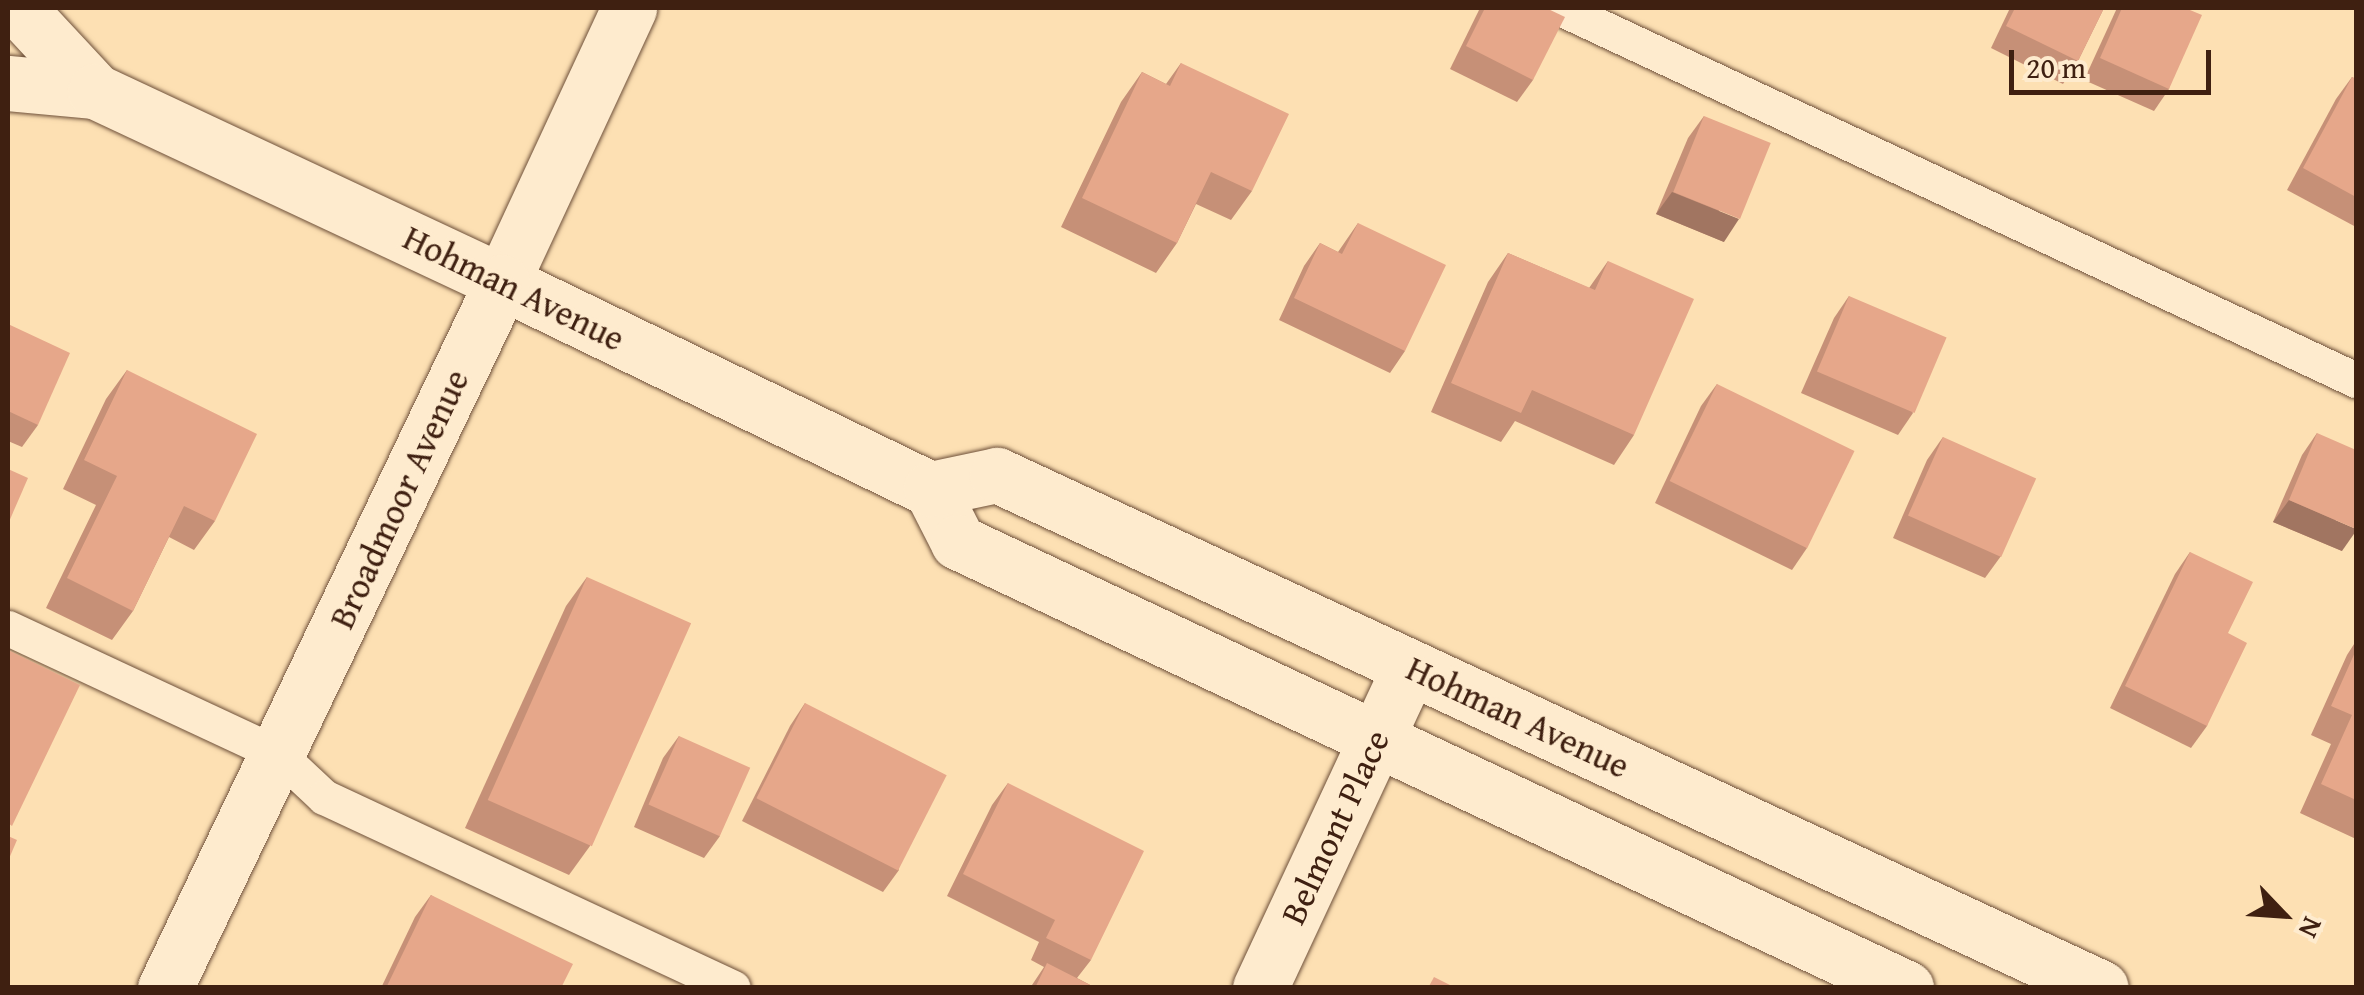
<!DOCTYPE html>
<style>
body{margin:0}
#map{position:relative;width:2364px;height:995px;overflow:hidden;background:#fde0b3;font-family:"Gentium Book Plus",serif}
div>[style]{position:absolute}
.roads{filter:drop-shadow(0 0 2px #6e503a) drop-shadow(0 0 2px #6e503a)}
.lane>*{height:35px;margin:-17.5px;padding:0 17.5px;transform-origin:17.5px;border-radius:17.5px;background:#feebce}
.street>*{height:55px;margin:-27.5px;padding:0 27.5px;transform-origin:27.5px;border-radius:27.5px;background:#feebce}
.secondary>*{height:55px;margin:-27.5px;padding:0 27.5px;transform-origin:27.5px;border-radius:27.5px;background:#feebce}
.wall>*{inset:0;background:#c69077}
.shaded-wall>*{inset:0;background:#a17561}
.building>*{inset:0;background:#e6a78a;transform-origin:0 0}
span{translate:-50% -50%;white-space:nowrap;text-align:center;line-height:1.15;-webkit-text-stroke:8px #feebce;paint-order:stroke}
.street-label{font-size:35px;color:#3f2011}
.frame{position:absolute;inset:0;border:10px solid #3f2011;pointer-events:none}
.north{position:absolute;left:2234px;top:865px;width:100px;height:100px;-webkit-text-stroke:8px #feebce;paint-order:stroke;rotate:115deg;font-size:28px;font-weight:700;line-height:40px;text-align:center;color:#3f2011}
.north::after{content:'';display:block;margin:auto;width:35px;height:45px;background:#3f2011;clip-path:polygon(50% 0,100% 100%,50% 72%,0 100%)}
.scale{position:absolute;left:2009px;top:50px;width:202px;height:45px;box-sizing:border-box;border:5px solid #3f2011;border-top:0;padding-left:12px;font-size:30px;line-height:35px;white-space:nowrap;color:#3f2011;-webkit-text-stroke:8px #feebce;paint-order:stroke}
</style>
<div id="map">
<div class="roads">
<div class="lane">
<i style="left:1560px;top:8px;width:879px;rotate:25.05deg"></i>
<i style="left:8px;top:628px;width:298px;rotate:25deg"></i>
<i style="left:278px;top:754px;width:63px;rotate:43.1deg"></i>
<i style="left:324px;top:797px;width:451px;rotate:25deg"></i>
</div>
<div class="street">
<i style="left:502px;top:282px;width:302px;rotate:-65.1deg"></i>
<i style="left:1260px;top:988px;width:354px;rotate:-65deg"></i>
</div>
<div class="secondary">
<i style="left:18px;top:8px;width:113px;rotate:47.1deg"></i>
<i style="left:8px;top:83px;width:87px;rotate:5.3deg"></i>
<i style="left:95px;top:91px;width:450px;rotate:25.1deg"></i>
<i style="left:502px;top:282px;width:476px;rotate:25.8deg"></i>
<i style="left:931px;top:489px;width:59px;rotate:63deg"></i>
<i style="left:958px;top:542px;width:1048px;rotate:25.2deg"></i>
<i style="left:931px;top:489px;width:67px;rotate:-12deg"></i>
<i style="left:997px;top:475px;width:1217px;rotate:24.92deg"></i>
<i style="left:165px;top:988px;width:782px;rotate:-64.48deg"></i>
</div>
</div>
<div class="wall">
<i style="clip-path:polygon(1480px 8px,1546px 8px,1533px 80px,1517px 102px,1450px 69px)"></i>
<i style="clip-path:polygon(2010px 8px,2104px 8px,2078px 61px,2063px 84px,1991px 48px)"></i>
<i style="clip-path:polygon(2117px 8px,2185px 8px,2169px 89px,2154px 111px,2084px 80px)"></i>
<i style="clip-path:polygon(1181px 63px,1252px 191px,1231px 220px,1196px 204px,1177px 243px,1156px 273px,1061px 227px,1121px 102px,1142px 72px,1166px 84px)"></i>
<i style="clip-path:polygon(2352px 77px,2356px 79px,2356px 227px,2287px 190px,2336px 99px)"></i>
<i style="clip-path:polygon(1704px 116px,1724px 242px,1656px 214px,1688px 138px)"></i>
<i style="clip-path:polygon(1358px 223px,1405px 351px,1390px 373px,1279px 320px,1304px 266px,1320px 243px,1338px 252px)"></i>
<i style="clip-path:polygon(1508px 253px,1589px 288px,1608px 261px,1634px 435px,1614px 465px,1515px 421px,1501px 442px,1431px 412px,1488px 282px)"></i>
<i style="clip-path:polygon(1849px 296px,1913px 413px,1898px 435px,1801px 393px,1834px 318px)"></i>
<i style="clip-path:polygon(8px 324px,38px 425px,22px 447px,8px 441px)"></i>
<i style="clip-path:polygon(127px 370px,215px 521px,194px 550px,169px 537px,133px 611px,112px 640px,46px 608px,96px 505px,63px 489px,106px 399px)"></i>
<i style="clip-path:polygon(1717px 384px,1807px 548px,1792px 570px,1655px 503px,1701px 406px)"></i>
<i style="clip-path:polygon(2317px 433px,2342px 551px,2273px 522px,2302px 455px)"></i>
<i style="clip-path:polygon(1943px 437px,2001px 556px,1985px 578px,1893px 538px,1927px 460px)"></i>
<i style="clip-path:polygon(2190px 552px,2228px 633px,2207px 726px,2191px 748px,2110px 708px,2175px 574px)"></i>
<i style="clip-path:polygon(587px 577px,590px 846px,569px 875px,465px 828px,566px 606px)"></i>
<i style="clip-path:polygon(2356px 641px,2356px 839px,2300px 813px,2331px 744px,2311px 735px,2347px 655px)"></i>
<i style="clip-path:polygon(805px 703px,899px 870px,883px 892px,742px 821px,790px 726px)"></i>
<i style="clip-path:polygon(679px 736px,720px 836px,704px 858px,634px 827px,663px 758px)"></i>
<i style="clip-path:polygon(1008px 783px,1091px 960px,1077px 978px,1096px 988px,1030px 988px,1044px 967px,1031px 960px,1039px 942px,947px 896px,992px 805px)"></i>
<i style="clip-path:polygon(431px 895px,561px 988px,381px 988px,415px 917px)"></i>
</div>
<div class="shaded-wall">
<i style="clip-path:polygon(1672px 192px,1739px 219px,1724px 242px,1656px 214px)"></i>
<i style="clip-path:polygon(2289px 500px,2356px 529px,2356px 531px,2342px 551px,2273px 522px)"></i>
</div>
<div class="building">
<i style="clip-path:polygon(1485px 8px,1546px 8px,1565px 17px,1533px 80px,1466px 46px)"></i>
<i style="clip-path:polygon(2015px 8px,2104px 8px,2078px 61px,2006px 26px)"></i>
<i style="clip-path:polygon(2122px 8px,2185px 8px,2202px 15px,2169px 89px,2100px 58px)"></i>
<i style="clip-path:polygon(1181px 63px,1289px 114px,1252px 191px,1211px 172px,1177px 243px,1082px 198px,1142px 72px,1170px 86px)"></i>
<i style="clip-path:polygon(2352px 77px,2356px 79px,2356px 197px,2303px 168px)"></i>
<i style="left:1704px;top:116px;width:72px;height:82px;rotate:22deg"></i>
<i style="clip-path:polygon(1358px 223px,1446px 265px,1405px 351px,1294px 298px,1320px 243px,1342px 254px)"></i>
<i style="clip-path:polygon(1508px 253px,1595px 290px,1608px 261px,1694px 299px,1634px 435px,1532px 390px,1521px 413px,1451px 383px)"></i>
<i style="left:1849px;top:296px;width:106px;height:82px;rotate:23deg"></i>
<i style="clip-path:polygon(8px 324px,70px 353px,38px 425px,8px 411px)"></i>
<i style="clip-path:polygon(127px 370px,257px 434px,215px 521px,184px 506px,133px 611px,67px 578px,117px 476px,84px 460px)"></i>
<i style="left:1717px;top:384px;width:153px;height:108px;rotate:26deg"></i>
<i style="clip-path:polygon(2317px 433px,2356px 450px,2356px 529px,2289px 500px)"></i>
<i style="left:1943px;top:437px;width:102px;height:86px;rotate:24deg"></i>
<i style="clip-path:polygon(8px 469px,28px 478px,8px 524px)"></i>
<i style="clip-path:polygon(2190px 552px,2253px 582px,2228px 633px,2247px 643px,2207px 726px,2125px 686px)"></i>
<i style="left:587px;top:577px;width:114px;height:244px;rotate:24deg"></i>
<i style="clip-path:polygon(8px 650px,80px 685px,12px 826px,8px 823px)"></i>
<i style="clip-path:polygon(2356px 650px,2356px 800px,2321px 784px,2352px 715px,2331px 706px)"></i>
<i style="left:805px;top:703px;width:159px;height:107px;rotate:27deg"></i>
<i style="left:679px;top:736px;width:78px;height:75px;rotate:24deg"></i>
<i style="clip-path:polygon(1008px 783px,1144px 851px,1091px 960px,1046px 938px,1055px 920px,963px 874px)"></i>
<i style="clip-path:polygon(8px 836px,17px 840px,8px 861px)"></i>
<i style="clip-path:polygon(431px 895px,573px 964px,561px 988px,387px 986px)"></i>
<i style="clip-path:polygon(1047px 963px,1096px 988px,1035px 988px)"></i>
<i style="clip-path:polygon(1434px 977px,1456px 988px,1428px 988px)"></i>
</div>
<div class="street-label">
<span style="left:514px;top:288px;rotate:26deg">Hohman Avenue</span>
<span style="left:399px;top:499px;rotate:-65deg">Broadmoor Avenue</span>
<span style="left:1518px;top:717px;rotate:25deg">Hohman Avenue</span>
<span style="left:1335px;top:827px;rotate:-65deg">Belmont Place</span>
</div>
<div class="frame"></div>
<div class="north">N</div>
<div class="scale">20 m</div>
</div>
